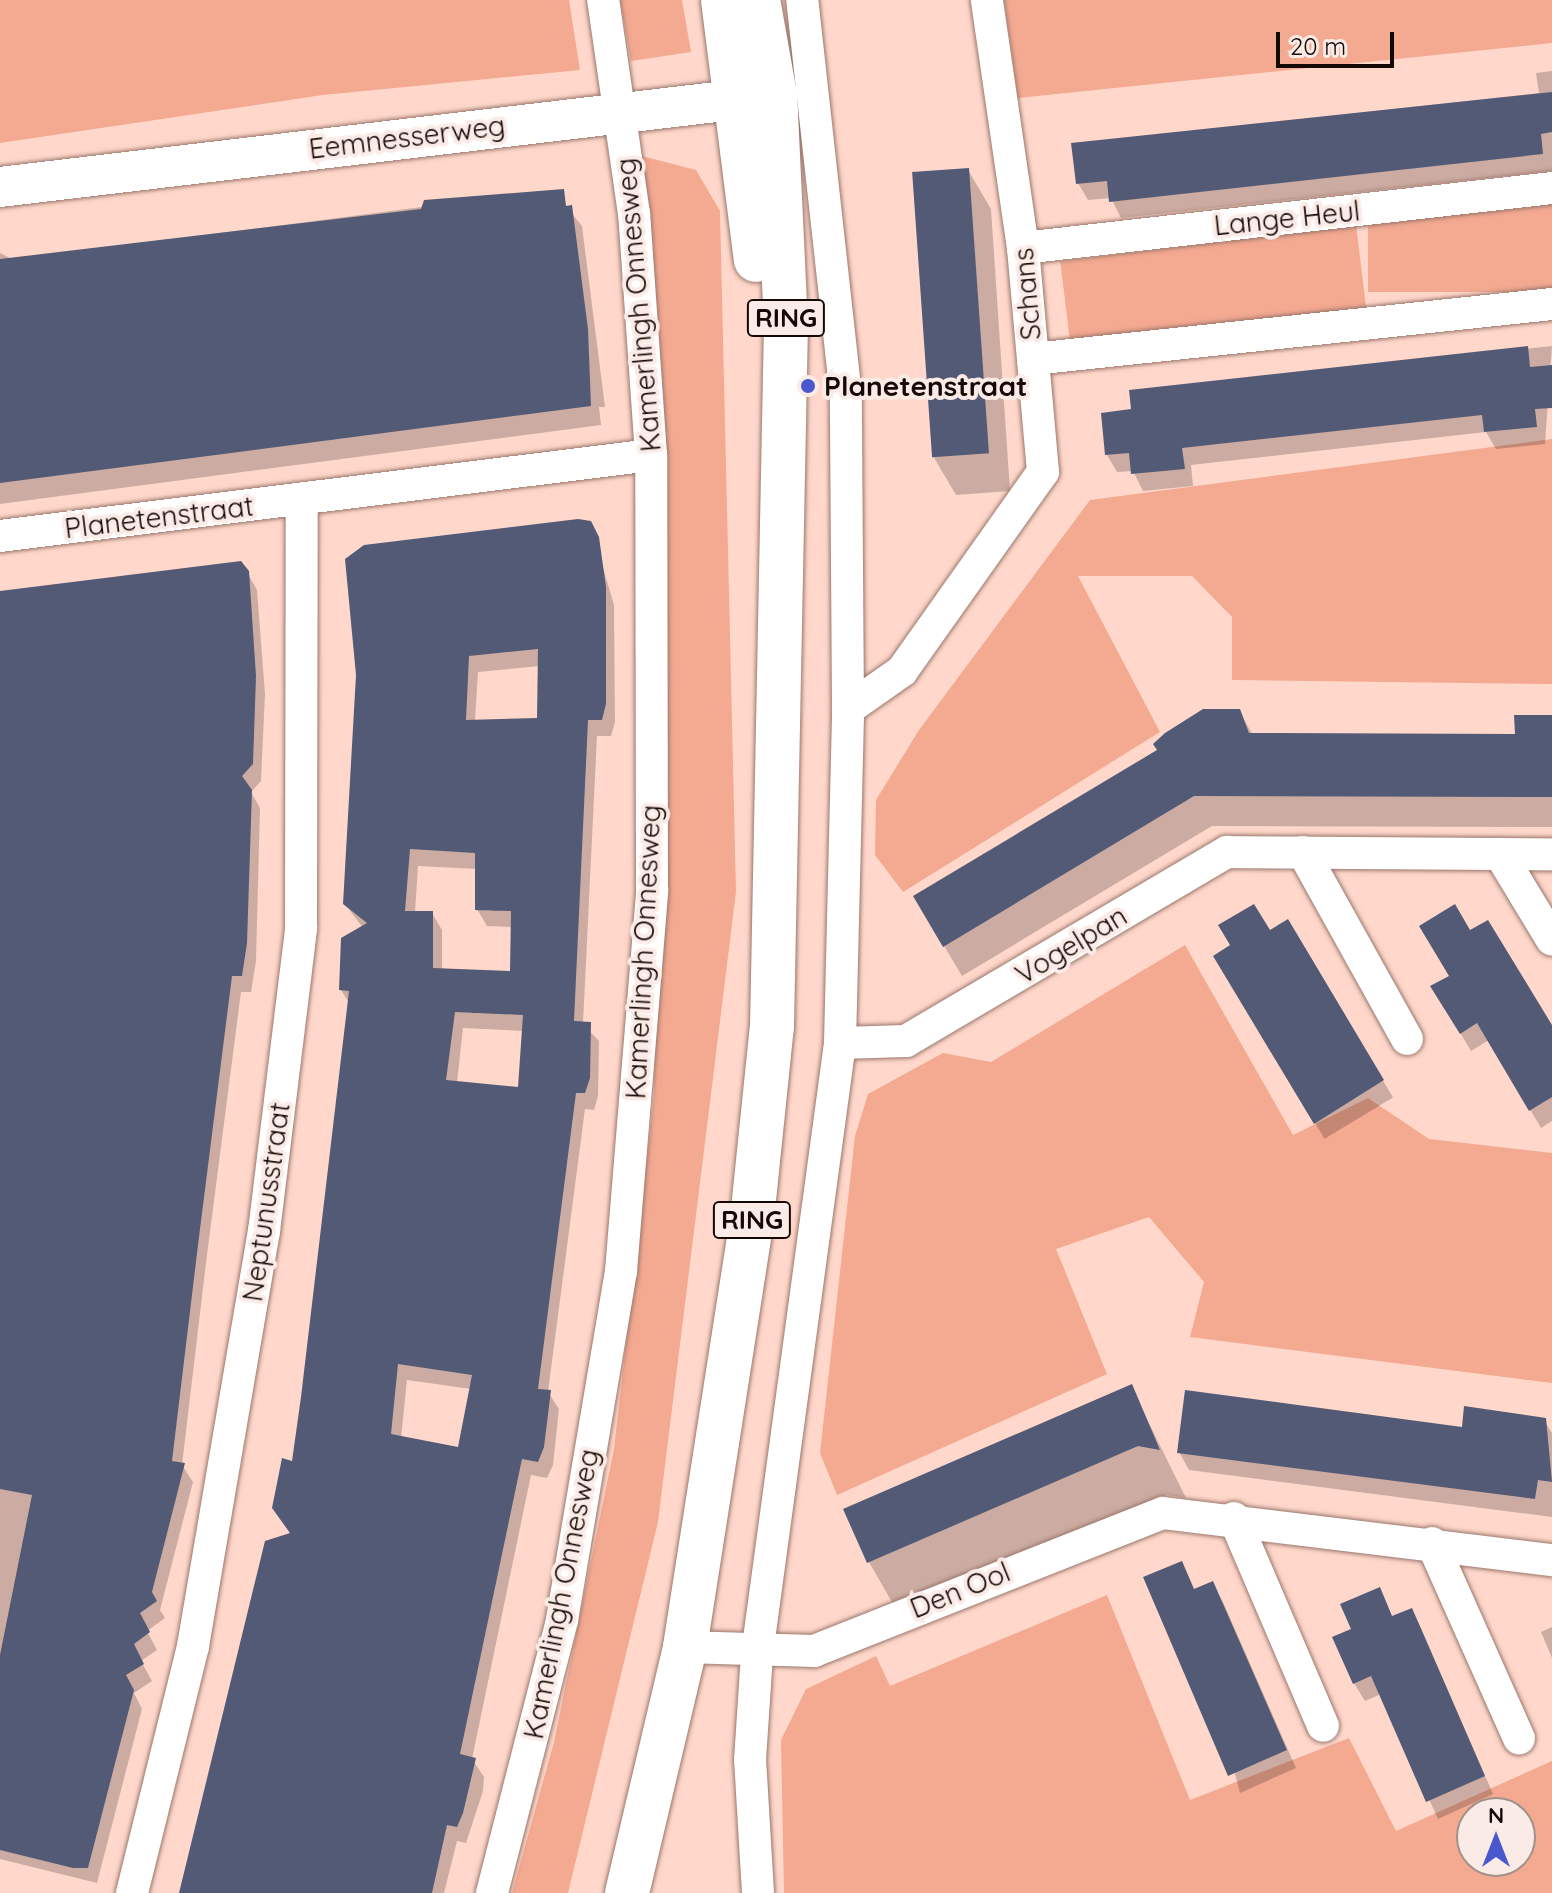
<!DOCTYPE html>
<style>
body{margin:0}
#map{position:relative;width:1552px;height:1893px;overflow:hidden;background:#ffd8cb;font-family:Quicksand,sans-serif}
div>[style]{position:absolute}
.green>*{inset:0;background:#f4a991;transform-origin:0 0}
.shadow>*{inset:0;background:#0003;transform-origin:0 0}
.building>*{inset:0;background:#525a76;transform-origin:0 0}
.roads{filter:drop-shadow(0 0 2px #9a776c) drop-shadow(0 0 2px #9a776c)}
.minor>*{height:32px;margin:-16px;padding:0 16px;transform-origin:16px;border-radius:16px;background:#fff}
.tertiary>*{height:40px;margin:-20px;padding:0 20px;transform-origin:20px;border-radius:20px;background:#fff}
.primary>*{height:44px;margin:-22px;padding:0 22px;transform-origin:22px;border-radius:22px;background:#fff}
.dots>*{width:22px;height:22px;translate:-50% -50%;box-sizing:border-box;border:4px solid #fbebe6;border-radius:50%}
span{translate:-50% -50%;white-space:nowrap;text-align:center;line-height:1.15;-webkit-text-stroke:8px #fbebe6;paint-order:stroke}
.shield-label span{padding:2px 6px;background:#fbebe6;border:2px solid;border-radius:6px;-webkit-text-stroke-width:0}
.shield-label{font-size:26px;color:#150906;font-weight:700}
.street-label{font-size:28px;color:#150906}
.poi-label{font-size:28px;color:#150906;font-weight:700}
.left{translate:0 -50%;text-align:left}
.north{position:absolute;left:1456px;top:1797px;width:80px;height:80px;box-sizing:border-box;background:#fbebe6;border:2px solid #9f918c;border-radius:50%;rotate:0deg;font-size:22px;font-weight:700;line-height:32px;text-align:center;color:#150906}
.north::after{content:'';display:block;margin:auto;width:28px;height:36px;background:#4958cd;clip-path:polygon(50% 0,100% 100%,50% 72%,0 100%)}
.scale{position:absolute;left:1276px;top:32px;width:118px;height:36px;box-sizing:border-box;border:4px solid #150906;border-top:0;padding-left:10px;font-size:24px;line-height:28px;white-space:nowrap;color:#150906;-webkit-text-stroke:6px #fbebe6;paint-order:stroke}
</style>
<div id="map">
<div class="green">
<i style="clip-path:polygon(0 0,569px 0,580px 70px,323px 95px,0 143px)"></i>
<i style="clip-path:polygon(620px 0,682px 0,691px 52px,631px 61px)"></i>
<i style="clip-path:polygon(1004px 0,1552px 0,1552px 43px,1018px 98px)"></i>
<i style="clip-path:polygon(642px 156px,696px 170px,720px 211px,736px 892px,658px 1522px,568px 1893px,512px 1893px,554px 1742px,614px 1449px,654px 1098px,667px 488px)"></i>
<i style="left:1552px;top:204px;width:88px;height:184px;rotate:90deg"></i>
<i style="left:1356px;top:225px;width:88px;height:298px;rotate:83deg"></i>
<i style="clip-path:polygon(1552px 439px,1552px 684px,1232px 680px,1232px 617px,1192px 576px,1078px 576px,1160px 732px,903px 892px,875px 855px,876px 800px,919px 730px,1090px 500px)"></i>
<i style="clip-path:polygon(1185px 945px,1293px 1135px,1368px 1098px,1429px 1139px,1552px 1153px,1552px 1383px,1190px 1337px,1204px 1282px,1149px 1217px,1056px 1249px,1107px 1374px,837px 1495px,820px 1453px,855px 1136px,868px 1094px,943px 1053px,991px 1062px)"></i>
<i style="clip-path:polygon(evenodd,1107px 1595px,1190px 1800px,1349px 1738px,1396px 1831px,1552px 1761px,1552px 1893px,784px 1893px,781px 1740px,806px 1689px,876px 1656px,890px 1686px,1107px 1595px,1472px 1813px,1520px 1813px,1520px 1861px,1472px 1861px,1472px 1813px)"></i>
</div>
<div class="shadow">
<i style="clip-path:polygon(1552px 71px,1552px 171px,1121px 218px,1111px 198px,1088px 200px,1078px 183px,1074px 144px,1539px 93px,1536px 73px)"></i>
<i style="clip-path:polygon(968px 170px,991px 209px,1010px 491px,956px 495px,933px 456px)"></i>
<i style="clip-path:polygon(553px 190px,582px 226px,605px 407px,599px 407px,601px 425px,0 504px,0 253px,14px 260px)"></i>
<i style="clip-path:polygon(1552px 346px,1545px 444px,1496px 449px,1486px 432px,1191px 465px,1193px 486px,1143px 491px,1133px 471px,1117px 472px,1107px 455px,1133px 411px,1131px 392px)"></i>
<i style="clip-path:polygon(evenodd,590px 523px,614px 605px,615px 722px,611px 736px,597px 736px,583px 1024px,599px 1041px,598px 1096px,594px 1110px,585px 1109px,548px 1392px,559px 1409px,553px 1465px,547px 1478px,531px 1475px,472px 1759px,484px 1777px,483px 1791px,466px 1843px,457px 1841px,444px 1893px,183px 1893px,291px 1535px,274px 1507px,294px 1463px,349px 1003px,341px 990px,363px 928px,345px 904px,358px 675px,590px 523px,540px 666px,539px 720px,475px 721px,478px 672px,540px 666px,590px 523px,418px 866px,477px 869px,477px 909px,487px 926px,512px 927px,512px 973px,442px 970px,442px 930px,432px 913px,415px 913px,418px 866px,590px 523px,463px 1028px,524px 1031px,519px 1090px,457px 1083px,463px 1028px,590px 523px,407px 1380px,471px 1389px,459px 1449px,401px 1438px,407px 1380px)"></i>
<i style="clip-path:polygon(247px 572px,257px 590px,265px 694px,261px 781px,251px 792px,260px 808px,256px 961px,251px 992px,241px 992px,206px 1263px,182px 1465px,193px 1482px,160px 1610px,165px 1618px,147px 1631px,157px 1650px,141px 1661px,152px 1681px,134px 1693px,142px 1709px,97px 1883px,0 1859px,0 593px)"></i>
<i style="clip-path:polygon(1239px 711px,1253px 735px,1517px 736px,1552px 717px,1552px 827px,1212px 826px,962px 976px,915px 897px)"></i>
<i style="left:1287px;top:921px;width:206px;height:80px;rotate:59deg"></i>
<i style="clip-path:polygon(1470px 933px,1552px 1031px,1552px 1121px,1541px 1128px,1489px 1040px,1471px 1051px,1433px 987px,1451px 977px)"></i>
<i style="clip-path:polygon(1131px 1387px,1186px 1498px,1167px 1495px,897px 1611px,869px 1562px)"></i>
<i style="clip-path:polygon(1544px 1420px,1552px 1433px,1552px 1517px,1189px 1470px,1179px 1452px)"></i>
<i style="clip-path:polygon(1181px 1564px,1195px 1591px,1212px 1584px,1223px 1602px,1296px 1768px,1240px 1793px)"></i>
<i style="clip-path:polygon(1379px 1590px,1393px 1618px,1411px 1610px,1421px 1628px,1493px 1794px,1438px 1819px,1381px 1694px,1365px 1701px,1354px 1683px,1353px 1630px)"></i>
<i style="clip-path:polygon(1552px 1627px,1552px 1658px,1541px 1632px)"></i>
</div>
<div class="building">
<i style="clip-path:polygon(1552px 92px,1552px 132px,1541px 134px,1543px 154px,1109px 202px,1107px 181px,1076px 184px,1071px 143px)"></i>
<i style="left:969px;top:168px;width:286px;height:57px;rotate:86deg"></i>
<i style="clip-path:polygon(564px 189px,566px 206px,572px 205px,588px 329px,591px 406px,0 483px,0 259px,421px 209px,424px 200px)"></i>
<i style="clip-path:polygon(1528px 346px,1530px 367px,1552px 365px,1552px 408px,1535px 409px,1537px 427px,1484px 432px,1482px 415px,1182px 448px,1185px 469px,1131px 474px,1129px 453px,1105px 455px,1101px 413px,1131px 409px,1129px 390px)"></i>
<i style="clip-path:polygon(evenodd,578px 519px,591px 521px,599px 537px,606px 587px,606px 704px,602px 720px,588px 720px,574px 1021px,591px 1022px,590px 1078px,585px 1093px,576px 1093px,538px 1389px,551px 1390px,544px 1447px,538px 1462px,522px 1459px,460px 1754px,476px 1758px,463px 1813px,457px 1827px,447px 1825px,432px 1893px,179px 1893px,265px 1541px,290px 1533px,272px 1508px,282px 1458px,292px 1461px,301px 1397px,349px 991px,339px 990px,341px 938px,367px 923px,343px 904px,356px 675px,345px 559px,364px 545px,578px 519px,538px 649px,537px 718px,466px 720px,469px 656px,538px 649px,578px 519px,410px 849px,475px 853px,475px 910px,511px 911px,510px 971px,433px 968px,433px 911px,405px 911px,410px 849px,578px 519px,455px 1012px,523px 1015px,518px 1087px,446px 1080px,455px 1012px,578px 519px,398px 1364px,472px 1375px,458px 1447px,391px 1434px,398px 1364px)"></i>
<i style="clip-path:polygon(241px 561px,249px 571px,256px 676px,253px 764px,242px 776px,252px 790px,247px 943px,242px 976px,232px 976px,198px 1245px,172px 1461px,185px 1463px,152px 1592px,157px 1601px,140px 1613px,150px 1632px,134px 1644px,144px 1664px,126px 1675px,134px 1690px,88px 1868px,73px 1868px,0 1850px,0 1655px,32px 1495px,0 1489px,0 591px)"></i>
<i style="clip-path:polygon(1203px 709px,1240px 709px,1249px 733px,1515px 734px,1514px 715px,1552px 715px,1552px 797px,1194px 796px,943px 947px,913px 896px,1157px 750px,1153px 744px,1165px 733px)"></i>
<i style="clip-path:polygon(1254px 904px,1270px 930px,1288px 919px,1384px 1080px,1314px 1124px,1213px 956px,1230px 945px,1218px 925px)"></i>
<i style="clip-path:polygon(1455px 904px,1470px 930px,1488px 920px,1552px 1025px,1552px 1097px,1529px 1111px,1477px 1023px,1460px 1034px,1430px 986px,1449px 976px,1419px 926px)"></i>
<i style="clip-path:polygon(1132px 1384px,1160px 1450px,1138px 1446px,867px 1563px,843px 1509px)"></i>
<i style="clip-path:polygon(1185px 1390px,1462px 1427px,1464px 1406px,1546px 1418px,1552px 1482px,1538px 1480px,1535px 1499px,1177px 1453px)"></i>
<i style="clip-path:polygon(1182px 1561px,1194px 1589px,1213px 1581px,1287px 1750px,1228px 1776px,1143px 1577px)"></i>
<i style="clip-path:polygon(1380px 1587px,1392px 1616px,1412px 1608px,1485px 1776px,1426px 1802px,1371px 1676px,1353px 1684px,1332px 1637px,1351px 1629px,1340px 1604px)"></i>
</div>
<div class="roads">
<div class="minor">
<i style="left:1023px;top:248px;width:532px;rotate:-6.47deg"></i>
<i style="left:1033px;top:359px;width:522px;rotate:-6.05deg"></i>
<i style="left:0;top:536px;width:656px;rotate:-7.09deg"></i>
<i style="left:848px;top:709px;width:66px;rotate:-35.1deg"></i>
<i style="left:902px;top:671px;width:244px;rotate:-54.7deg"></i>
<i style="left:1043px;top:472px;width:225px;rotate:-95.1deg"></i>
<i style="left:1023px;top:248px;width:251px;rotate:-98.3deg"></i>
<i style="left:1303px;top:852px;width:214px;rotate:60.9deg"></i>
<i style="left:1500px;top:854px;width:100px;rotate:58.8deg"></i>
<i style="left:840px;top:1043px;width:66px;rotate:-1.7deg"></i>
<i style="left:906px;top:1041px;width:373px;rotate:-30.5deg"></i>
<i style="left:1227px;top:852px;width:325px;rotate:0.4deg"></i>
<i style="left:1234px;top:1518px;width:226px;rotate:66.8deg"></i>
<i style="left:1432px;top:1543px;width:214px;rotate:66deg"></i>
<i style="left:685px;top:1647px;width:129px;rotate:1.8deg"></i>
<i style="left:814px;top:1651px;width:375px;rotate:-21.6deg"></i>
<i style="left:1163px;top:1513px;width:392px;rotate:6.9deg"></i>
<i style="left:132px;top:1893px;width:254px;rotate:-76.1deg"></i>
<i style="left:193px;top:1646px;width:421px;rotate:-80.3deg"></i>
<i style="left:264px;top:1231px;width:305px;rotate:-83deg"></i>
<i style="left:301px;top:928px;width:427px;rotate:-89.9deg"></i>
<i style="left:492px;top:1893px;width:282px;rotate:-75.6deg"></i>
<i style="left:562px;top:1620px;width:354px;rotate:-80.4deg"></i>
<i style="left:621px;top:1271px;width:382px;rotate:-85.3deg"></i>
<i style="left:652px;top:890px;width:435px;rotate:-90.1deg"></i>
<i style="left:651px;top:455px;width:242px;rotate:-94deg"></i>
<i style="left:634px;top:214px;width:216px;rotate:-98.2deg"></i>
<i style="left:758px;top:1893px;width:133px;rotate:-93.4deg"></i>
<i style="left:750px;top:1760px;width:106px;rotate:-86.2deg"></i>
<i style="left:757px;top:1654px;width:617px;rotate:-82.26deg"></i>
<i style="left:840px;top:1043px;width:334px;rotate:-88.6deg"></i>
<i style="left:848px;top:709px;width:313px;rotate:-90.4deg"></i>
<i style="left:846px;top:396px;width:398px;rotate:-96.3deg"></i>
</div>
<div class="tertiary">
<i style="left:0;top:187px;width:771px;rotate:-6.77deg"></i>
</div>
<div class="primary">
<i style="left:723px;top:0;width:262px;rotate:82.8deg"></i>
<i style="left:627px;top:1893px;width:253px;rotate:-76.7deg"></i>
<i style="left:685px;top:1647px;width:433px;rotate:-81.1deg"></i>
<i style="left:752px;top:1219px;width:193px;rotate:-84.1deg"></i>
<i style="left:772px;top:1027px;width:702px;rotate:-88.86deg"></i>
<i style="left:786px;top:325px;width:230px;rotate:-92.7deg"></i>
<i style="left:775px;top:95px;width:97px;rotate:-100.1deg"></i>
</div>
</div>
<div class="dots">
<i style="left:808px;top:386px;background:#4958cd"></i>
</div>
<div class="shield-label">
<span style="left:786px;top:318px">RING</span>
<span style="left:752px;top:1220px">RING</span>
</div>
<div class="street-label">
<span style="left:407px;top:137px;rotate:-7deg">Eemnesserweg</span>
<span style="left:1287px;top:218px;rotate:-6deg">Lange Heul</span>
<span style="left:1027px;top:294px;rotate:-95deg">Schans</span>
<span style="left:638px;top:305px;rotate:-95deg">Kamerlingh Onnesweg</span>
<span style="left:159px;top:517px;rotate:-7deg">Planetenstraat</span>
<span style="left:1071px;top:945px;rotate:-31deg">Vogelpan</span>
<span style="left:643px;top:952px;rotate:-87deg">Kamerlingh Onnesweg</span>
<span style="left:266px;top:1202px;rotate:-82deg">Neptunusstraat</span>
<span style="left:960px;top:1590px;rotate:-22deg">Den Ool</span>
<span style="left:561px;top:1594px;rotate:-79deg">Kamerlingh Onnesweg</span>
</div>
<div class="poi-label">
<span class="left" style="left:824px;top:386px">Planetenstraat</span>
</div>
<div class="north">N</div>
<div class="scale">20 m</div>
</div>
